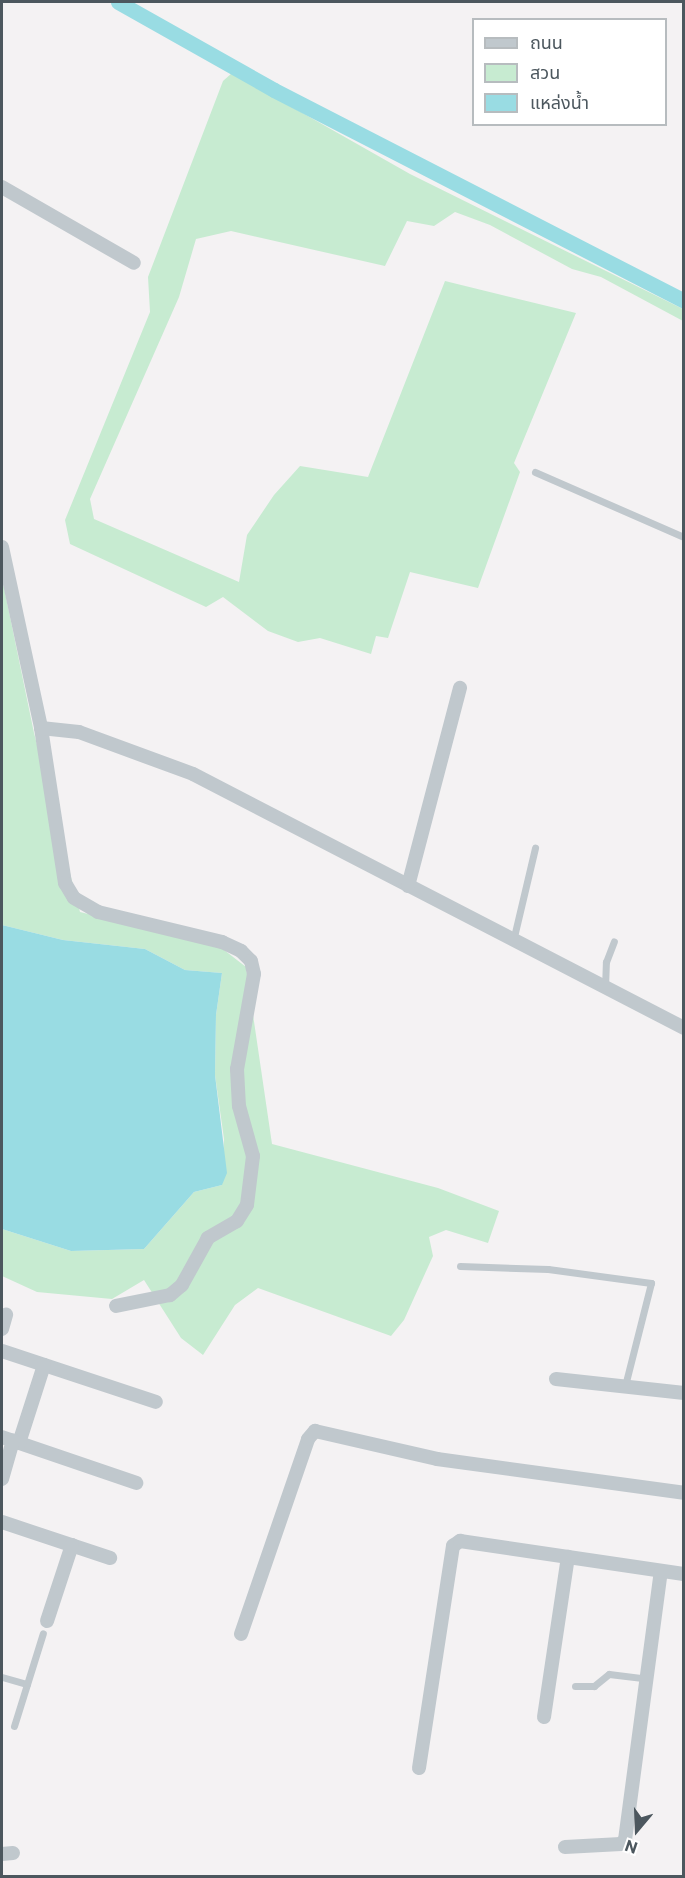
<!DOCTYPE html>
<meta charset="utf-8">
<style>
body{margin:0}
#map{position:relative;width:685px;height:1878px;overflow:hidden;background:#f4f2f3;font-family:Commissioner,"Noto Sans Thai",sans-serif}
div>[style]{position:absolute}
.green>*{inset:0;background:#c7ebd1}
.water>*{inset:0;background:#99dce3}
.canal>*{height:15px;margin:-7.5px;padding:0 7.5px;transform-origin:7.5px;border-radius:7.5px;background:#99dce3}
.service>*{height:7px;margin:-3.5px;padding:0 3.5px;transform-origin:3.5px;border-radius:3.5px;background:#c0c8cd}
.minor>*{height:14px;margin:-7px;padding:0 7px;transform-origin:7px;border-radius:7px;background:#c0c8cd}
span{translate:-50% -50%;white-space:nowrap;text-align:center;line-height:1.15;-webkit-text-stroke:4.5px #fff;paint-order:stroke}
.frame{position:absolute;inset:0;border:3px solid #4c575e;pointer-events:none}
.legend{position:absolute;left:472px;top:18px;width:195px;height:108px;box-sizing:border-box;background:#fff;border:2px solid #b7bcbf;margin:0;padding:8px 10px;list-style:none;font-size:18px;color:#4c575e}
.legend li{display:flex;align-items:center;gap:12px;height:30px}
.legend b{width:30px;border:2px solid #b7bcbf}
.north{position:absolute;left:607px;top:1800px;width:60px;height:60px;-webkit-text-stroke:4px #fff;paint-order:stroke;rotate:199deg;font-size:16px;font-weight:700;line-height:24px;text-align:center;color:#4c575e}
.north::after{content:'';display:block;margin:auto;width:21px;height:27px;background:#4c575e;clip-path:polygon(50% 0,100% 100%,50% 72%,0 100%)}
</style>
<div id="map">
<div class="green">
<i style="clip-path:polygon(232px 73px,410px 174px,683px 309px,683px 321px,601px 277px,572px 269px,490px 225px,455px 212px,434px 226px,407px 221px,385px 266px,231px 231px,196px 239px,179px 297px,90px 499px,94px 519px,239px 582px,247px 535px,274px 495px,300px 466px,368px 477px,445px 281px,576px 313px,514px 463px,520px 472px,478px 588px,410px 572px,388px 638px,376px 636px,371px 654px,320px 638px,298px 642px,268px 631px,223px 597px,206px 607px,70px 544px,65px 520px,150px 312px,148px 277px,223px 81px)"></i>
<i style="clip-path:polygon(2px 578px,34px 733px,80px 912px,219px 946px,246px 967px,272px 1144px,438px 1188px,499px 1211px,488px 1243px,446px 1230px,429px 1237px,433px 1256px,404px 1320px,391px 1336px,258px 1288px,235px 1305px,203px 1355px,181px 1338px,144px 1280px,112px 1299px,37px 1292px,2px 1276px,2px 1229px,71px 1251px,144px 1249px,194px 1192px,222px 1185px,224px 1139px,215px 1075px,216px 1015px,222px 973px,185px 970px,145px 949px,63px 940px,2px 925px)"></i>
</div>
<div class="water">
<i style="clip-path:polygon(2px 925px,63px 940px,145px 949px,185px 970px,222px 973px,216px 1015px,215px 1075px,227px 1173px,222px 1185px,194px 1192px,144px 1249px,71px 1251px,2px 1229px)"></i>
</div>
<div class="canal">
<i style="left:118px;top:2px;width:179px;rotate:29.4deg"></i>
<i style="left:274px;top:90px;width:461px;rotate:27.2deg"></i>
</div>
<div class="service">
<i style="left:535px;top:472px;width:163px;rotate:23.6deg"></i>
<i style="left:513px;top:941px;width:96px;rotate:-76.7deg"></i>
<i style="left:605px;top:988px;width:26px;rotate:-88deg"></i>
<i style="left:606px;top:962px;width:22px;rotate:-69deg"></i>
<i style="left:460px;top:1266px;width:88px;rotate:2deg"></i>
<i style="left:548px;top:1269px;width:104px;rotate:7.7deg"></i>
<i style="left:651px;top:1283px;width:106px;rotate:104.2deg"></i>
<i style="left:2px;top:1677px;width:26px;rotate:16deg"></i>
<i style="left:575px;top:1686px;width:19px"></i>
<i style="left:594px;top:1686px;width:19px;rotate:-39deg"></i>
<i style="left:609px;top:1674px;width:38px;rotate:7deg"></i>
<i style="left:14px;top:1726px;width:97px;rotate:-72.7deg"></i>
</div>
<div class="minor">
<i style="left:2px;top:187px;width:152px;rotate:29.9deg"></i>
<i style="left:2px;top:547px;width:185px;rotate:77.8deg"></i>
<i style="left:41px;top:728px;width:157px;rotate:81.2deg"></i>
<i style="left:65px;top:883px;width:17px;rotate:59deg"></i>
<i style="left:74px;top:898px;width:28px;rotate:30deg"></i>
<i style="left:98px;top:912px;width:128px;rotate:13.6deg"></i>
<i style="left:222px;top:942px;width:21px;rotate:25deg"></i>
<i style="left:241px;top:951px;width:14px;rotate:45deg"></i>
<i style="left:251px;top:961px;width:13px;rotate:77deg"></i>
<i style="left:254px;top:974px;width:97px;rotate:100.1deg"></i>
<i style="left:237px;top:1069px;width:37px;rotate:87deg"></i>
<i style="left:239px;top:1106px;width:52px;rotate:74.4deg"></i>
<i style="left:253px;top:1156px;width:49px;rotate:97deg"></i>
<i style="left:247px;top:1205px;width:19px;rotate:122deg"></i>
<i style="left:237px;top:1221px;width:34px;rotate:150deg"></i>
<i style="left:208px;top:1238px;width:54px;rotate:119deg"></i>
<i style="left:182px;top:1285px;width:16px;rotate:140deg"></i>
<i style="left:170px;top:1295px;width:55px;rotate:168.5deg"></i>
<i style="left:41px;top:728px;width:38px;rotate:6deg"></i>
<i style="left:79px;top:732px;width:121px;rotate:20.2deg"></i>
<i style="left:193px;top:774px;width:553px;rotate:27.35deg"></i>
<i style="left:408px;top:886px;width:205px;rotate:-75.3deg"></i>
<i style="left:2px;top:1329px;width:15px;rotate:-74deg"></i>
<i style="left:2px;top:1351px;width:162px;rotate:18.3deg"></i>
<i style="left:556px;top:1379px;width:129px;rotate:6.2deg"></i>
<i style="left:2px;top:1437px;width:142px;rotate:18.9deg"></i>
<i style="left:19px;top:1443px;width:82px;rotate:-72.2deg"></i>
<i style="left:2px;top:1479px;width:40px;rotate:-74deg"></i>
<i style="left:2px;top:1522px;width:114px;rotate:18.4deg"></i>
<i style="left:47px;top:1621px;width:80px;rotate:-71.8deg"></i>
<i style="left:241px;top:1634px;width:206px;rotate:-71deg"></i>
<i style="left:308px;top:1439px;width:11px;rotate:-49deg"></i>
<i style="left:315px;top:1431px;width:125px;rotate:12.9deg"></i>
<i style="left:437px;top:1459px;width:249px;rotate:7.8deg"></i>
<i style="left:544px;top:1717px;width:162px;rotate:-81.5deg"></i>
<i style="left:419px;top:1768px;width:225px;rotate:-81.3deg"></i>
<i style="left:453px;top:1546px;width:9px;rotate:-36deg"></i>
<i style="left:460px;top:1541px;width:226px;rotate:8.4deg"></i>
<i style="left:565px;top:1847px;width:56px;rotate:-3.1deg"></i>
<i style="left:621px;top:1844px;width:6px;rotate:-45deg"></i>
<i style="left:625px;top:1840px;width:271px;rotate:-82.4deg"></i>
<i style="left:2px;top:1854px;width:11px;rotate:-5deg"></i>
</div>
<div class="frame"></div>
<ul class="legend">
<li><b style="height:8px;background:#c0c8cd"></b>ถนน</li>
<li><b style="height:16px;background:#c7ebd1"></b>สวน</li>
<li><b style="height:16px;background:#99dce3"></b>แหล่งน้ำ</li>
</ul>
<div class="north">N</div>
</div>
